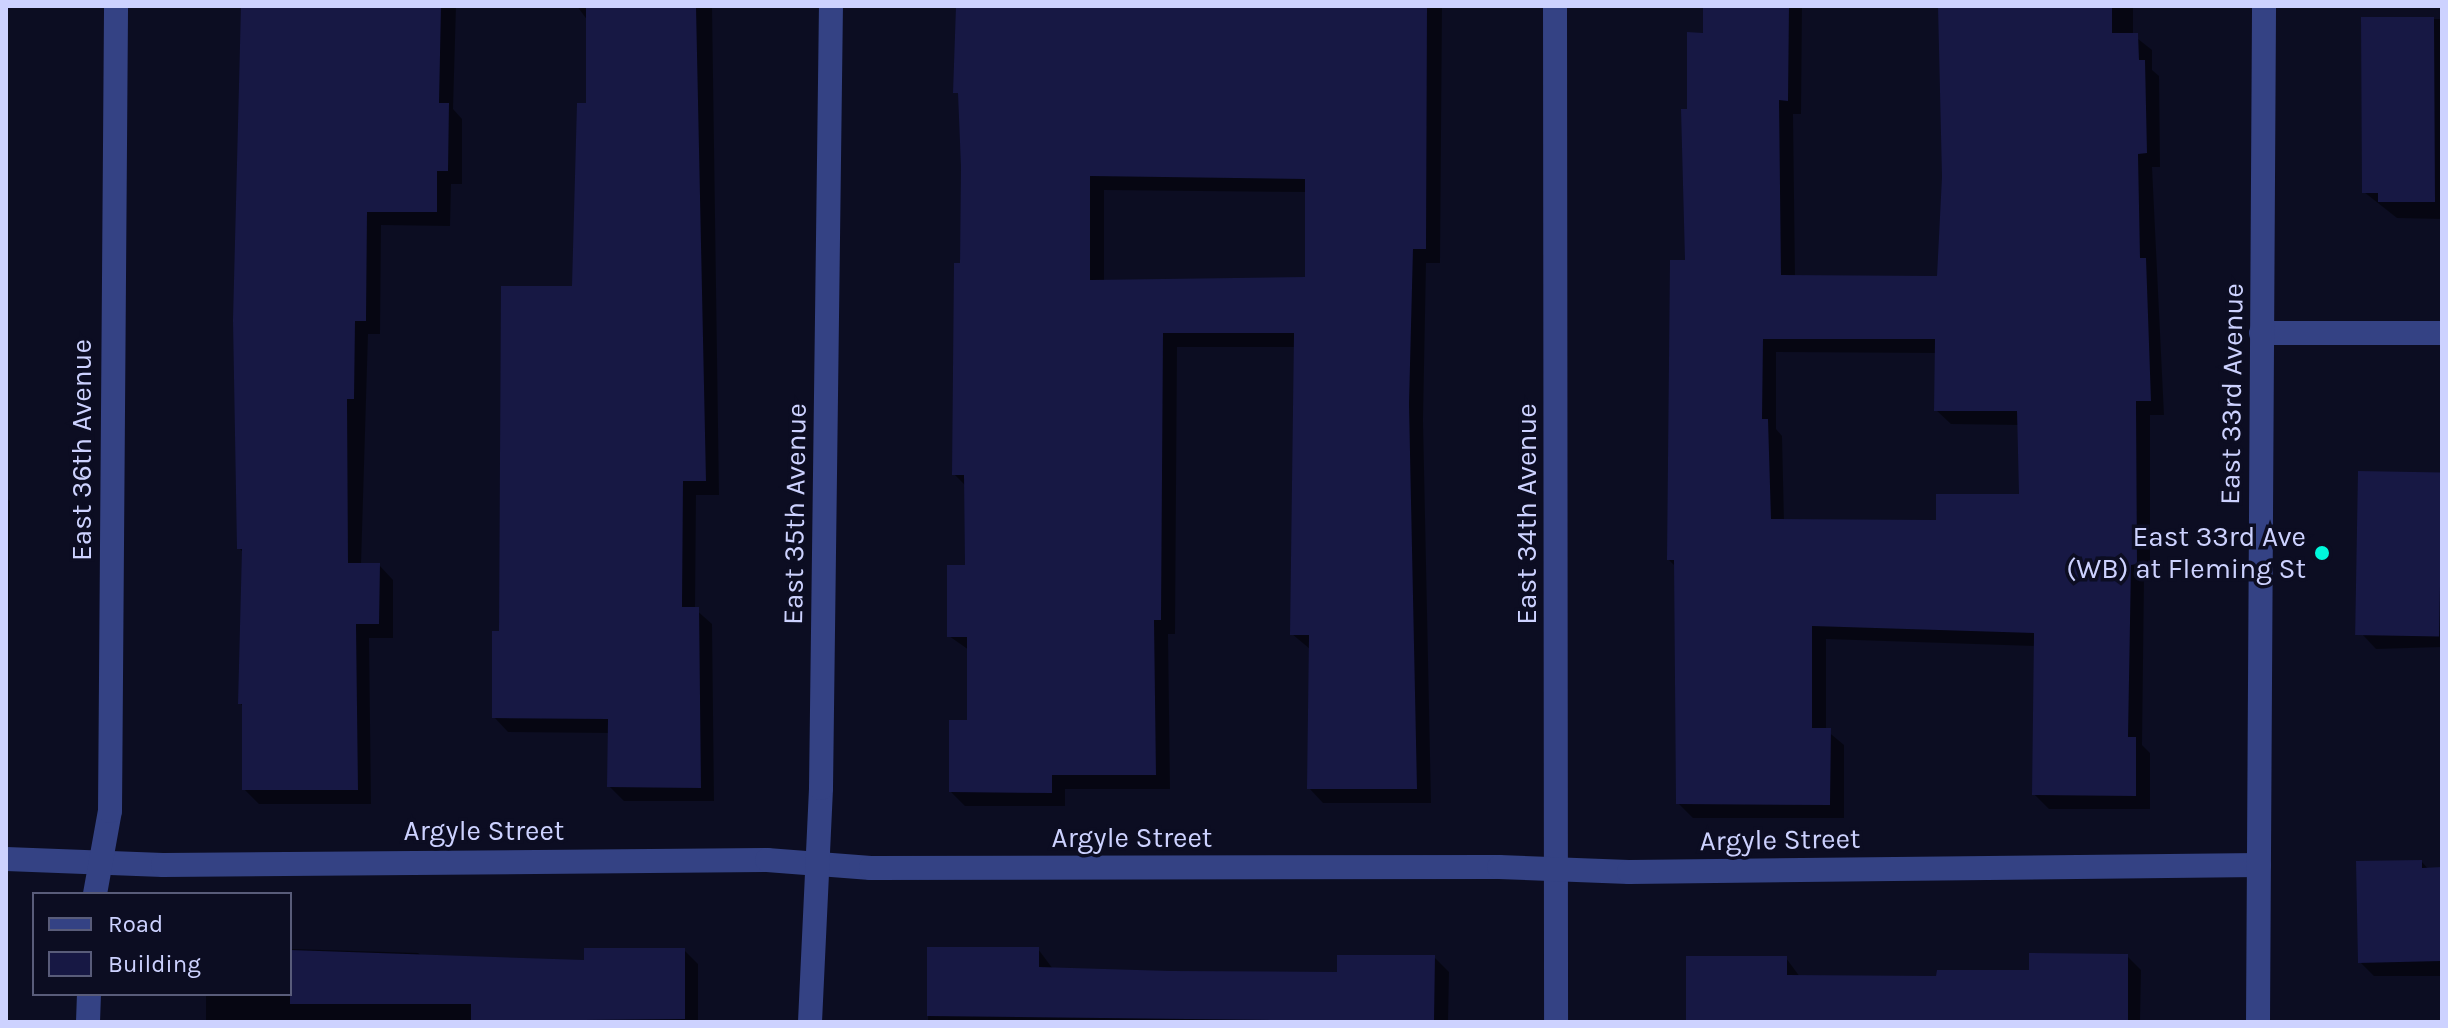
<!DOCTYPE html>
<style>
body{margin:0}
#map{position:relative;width:2448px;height:1028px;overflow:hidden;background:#0c0d22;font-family:Karla,sans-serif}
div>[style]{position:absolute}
.shadow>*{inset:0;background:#0007}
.building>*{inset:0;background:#171844;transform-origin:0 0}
.minor>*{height:24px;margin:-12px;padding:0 12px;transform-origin:12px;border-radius:12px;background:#344284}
.dots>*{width:22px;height:22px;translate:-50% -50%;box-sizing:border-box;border:4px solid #0c0d22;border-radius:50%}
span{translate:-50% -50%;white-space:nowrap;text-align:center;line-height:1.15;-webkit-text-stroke:7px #0c0d22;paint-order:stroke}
.street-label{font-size:28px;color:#cdd2ff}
.poi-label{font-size:28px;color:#cdd2ff}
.right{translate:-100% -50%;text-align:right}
.frame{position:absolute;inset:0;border:8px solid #cdd2ff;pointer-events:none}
.legend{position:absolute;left:32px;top:892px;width:260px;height:104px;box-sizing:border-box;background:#0c0d22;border:2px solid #595c7a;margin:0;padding:10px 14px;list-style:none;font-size:24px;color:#cdd2ff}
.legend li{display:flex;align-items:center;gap:16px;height:40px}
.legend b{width:40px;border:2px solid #595c7a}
</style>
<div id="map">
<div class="shadow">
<i style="clip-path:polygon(243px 6px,456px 6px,453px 109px,462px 119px,462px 184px,451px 184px,450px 226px,381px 225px,380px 334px,368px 334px,361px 565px,379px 565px,393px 580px,393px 638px,369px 638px,371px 804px,259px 804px,244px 789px,244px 708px,240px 703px,244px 553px,239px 548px)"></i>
<i style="clip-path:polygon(577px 6px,712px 6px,719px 495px,696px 495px,695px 609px,712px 624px,714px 801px,624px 801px,609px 786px,610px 733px,508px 732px,494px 717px,501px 633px,574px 288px,588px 105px,588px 21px)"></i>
<i style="clip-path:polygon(evenodd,956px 6px,1442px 6px,1440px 263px,1426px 263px,1423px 420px,1431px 803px,1323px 803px,1309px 788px,1310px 649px,1292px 634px,1295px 347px,1177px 347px,1175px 634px,1168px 634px,1170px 789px,1065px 789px,1065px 806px,965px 806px,951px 792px,969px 722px,969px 650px,949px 636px,967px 567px,967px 487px,954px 474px,963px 167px,956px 6px,1104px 190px,1307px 192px,1307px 279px,1104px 282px,1104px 190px)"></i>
<i style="clip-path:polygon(evenodd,1705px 6px,1802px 6px,1801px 114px,1793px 114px,1795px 277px,1939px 278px,1944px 177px,1941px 6px,2133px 6px,2133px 35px,2152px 50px,2152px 70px,2159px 76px,2160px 167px,2152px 167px,2164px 415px,2150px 415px,2150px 578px,2144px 578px,2142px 745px,2150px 753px,2150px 809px,2049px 809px,2034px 794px,2036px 646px,1826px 639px,1826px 730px,1844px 745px,1844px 818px,1693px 818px,1678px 803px,1676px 567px,1669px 560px,1687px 262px,1688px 111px,1705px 35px,1705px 6px,1776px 352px,1937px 353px,1936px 410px,1951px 424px,2019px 425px,2021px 496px,1938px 522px,1784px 522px,1782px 436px,1776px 429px,1776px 352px)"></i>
<i style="clip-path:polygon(2363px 19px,2442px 19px,2442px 219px,2397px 218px,2364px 192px)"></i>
<i style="clip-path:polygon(2442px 475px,2442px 647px,2376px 649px,2362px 634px)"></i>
<i style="clip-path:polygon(6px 498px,10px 501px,7px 719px,6px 719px)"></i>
<i style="clip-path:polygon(2422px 862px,2429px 870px,2442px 869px,2442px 976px,2374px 976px,2360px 962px)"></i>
<i style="clip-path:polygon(290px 949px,418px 953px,426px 960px,586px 962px,684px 950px,698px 964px,698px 1022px,206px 1022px,206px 994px,290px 994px)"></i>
<i style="clip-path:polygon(929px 949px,1038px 949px,1053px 969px,1170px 973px,1339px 974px,1434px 957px,1449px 972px,1448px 1022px,928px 1022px)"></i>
<i style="clip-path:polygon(2127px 956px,2141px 970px,2140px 1022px,1688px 1022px,1688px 958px,1786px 958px,1800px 977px,1938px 978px,2031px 972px)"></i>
</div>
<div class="building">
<i style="clip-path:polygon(241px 6px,441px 6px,439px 103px,449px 103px,448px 171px,437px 171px,437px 212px,367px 212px,366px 321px,355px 321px,354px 399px,347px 399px,348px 563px,380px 563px,379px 624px,356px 624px,358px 790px,242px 790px,242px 704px,238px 704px,242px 549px,237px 549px,233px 320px)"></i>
<i style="clip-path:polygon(586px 6px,696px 6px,706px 481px,683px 481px,682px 607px,699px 607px,701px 788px,607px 787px,608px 719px,492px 718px,492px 631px,499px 631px,501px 286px,572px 286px,577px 103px,586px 103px)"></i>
<i style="clip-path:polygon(evenodd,956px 6px,1427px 6px,1426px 249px,1413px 249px,1409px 404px,1417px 789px,1307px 789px,1309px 635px,1290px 635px,1294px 333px,1163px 333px,1161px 620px,1154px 620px,1156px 775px,1052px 775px,1052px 793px,949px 792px,949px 720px,967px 720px,967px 637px,947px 637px,947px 565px,965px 565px,964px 475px,952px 475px,954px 263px,960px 263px,961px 167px,958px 93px,953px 93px,956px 6px,1090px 176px,1305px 179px,1305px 277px,1090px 280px,1090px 176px)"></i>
<i style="clip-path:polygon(evenodd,1703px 6px,1789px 6px,1788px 101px,1779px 100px,1781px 275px,1937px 276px,1942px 177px,1938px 6px,2112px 6px,2112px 33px,2138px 33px,2139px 60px,2145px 60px,2147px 153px,2138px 154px,2140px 258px,2146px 258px,2151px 401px,2136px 401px,2137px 564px,2131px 565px,2128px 737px,2136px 737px,2136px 796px,2032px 795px,2034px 633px,1812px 626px,1812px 728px,1831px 728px,1830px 805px,1676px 804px,1674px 560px,1667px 560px,1670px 260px,1685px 260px,1681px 109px,1687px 109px,1687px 32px,1703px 33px,1703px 6px,1763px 339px,1935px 339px,1934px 411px,2017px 411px,2019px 494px,1936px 494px,1936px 520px,1771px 519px,1768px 419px,1762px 419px,1763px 339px)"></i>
<i style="clip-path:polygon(2361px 17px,2434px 17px,2435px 202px,2378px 202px,2378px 193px,2362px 193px)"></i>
<i style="left:2358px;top:471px;width:84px;height:164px;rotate:1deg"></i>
<i style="clip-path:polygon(2422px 860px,2422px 868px,2442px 867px,2442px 961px,2358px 963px,2356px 861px)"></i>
<i style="clip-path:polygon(927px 947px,1039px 947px,1039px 967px,1170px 971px,1337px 972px,1337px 955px,1435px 955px,1434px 1022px,927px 1016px)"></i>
<i style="clip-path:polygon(584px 948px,685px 948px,685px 1019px,471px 1021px,471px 1004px,290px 1004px,290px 950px,584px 960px)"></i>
<i style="clip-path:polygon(2029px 953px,2128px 954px,2128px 1022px,1686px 1021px,1686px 956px,1787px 956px,1787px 975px,1936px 976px,1937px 970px,2029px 970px)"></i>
</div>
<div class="minor">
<i style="left:1555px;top:6px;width:1016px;rotate:89.94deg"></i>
<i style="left:2261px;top:333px;width:181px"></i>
<i style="left:6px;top:859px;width:157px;rotate:2.2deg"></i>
<i style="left:163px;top:865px;width:604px;rotate:-0.47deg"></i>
<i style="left:767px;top:860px;width:104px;rotate:4.4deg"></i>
<i style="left:871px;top:868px;width:628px;rotate:-0.09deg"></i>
<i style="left:1499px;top:867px;width:130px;rotate:2.2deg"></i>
<i style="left:1629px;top:872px;width:630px;rotate:-0.64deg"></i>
<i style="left:95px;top:894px;width:84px;rotate:-79.8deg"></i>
<i style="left:110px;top:811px;width:805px;rotate:-89.57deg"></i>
<i style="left:88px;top:1022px;width:28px;rotate:-88deg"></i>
<i style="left:810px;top:1022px;width:234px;rotate:-87.3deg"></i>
<i style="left:821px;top:788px;width:782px;rotate:-89.27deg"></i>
<i style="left:2258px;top:1022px;width:1016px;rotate:-89.66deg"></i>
</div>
<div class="dots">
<i style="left:2322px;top:553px;background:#00f8dc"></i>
</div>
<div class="street-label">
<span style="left:2232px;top:394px;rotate:-89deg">East 33rd Avenue</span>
<span style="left:82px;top:450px;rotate:-90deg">East 36th Avenue</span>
<span style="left:795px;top:514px;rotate:-89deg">East 35th Avenue</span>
<span style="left:1527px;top:514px;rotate:-90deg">East 34th Avenue</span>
<span style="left:484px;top:831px">Argyle Street</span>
<span style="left:1132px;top:838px">Argyle Street</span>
<span style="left:1780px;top:840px;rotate:-1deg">Argyle Street</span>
</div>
<div class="poi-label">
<span class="right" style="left:2306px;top:553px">East 33rd Ave<br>(WB) at Fleming St</span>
</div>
<div class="frame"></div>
<ul class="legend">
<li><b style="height:10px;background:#344284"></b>Road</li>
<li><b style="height:22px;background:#171844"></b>Building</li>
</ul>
</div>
